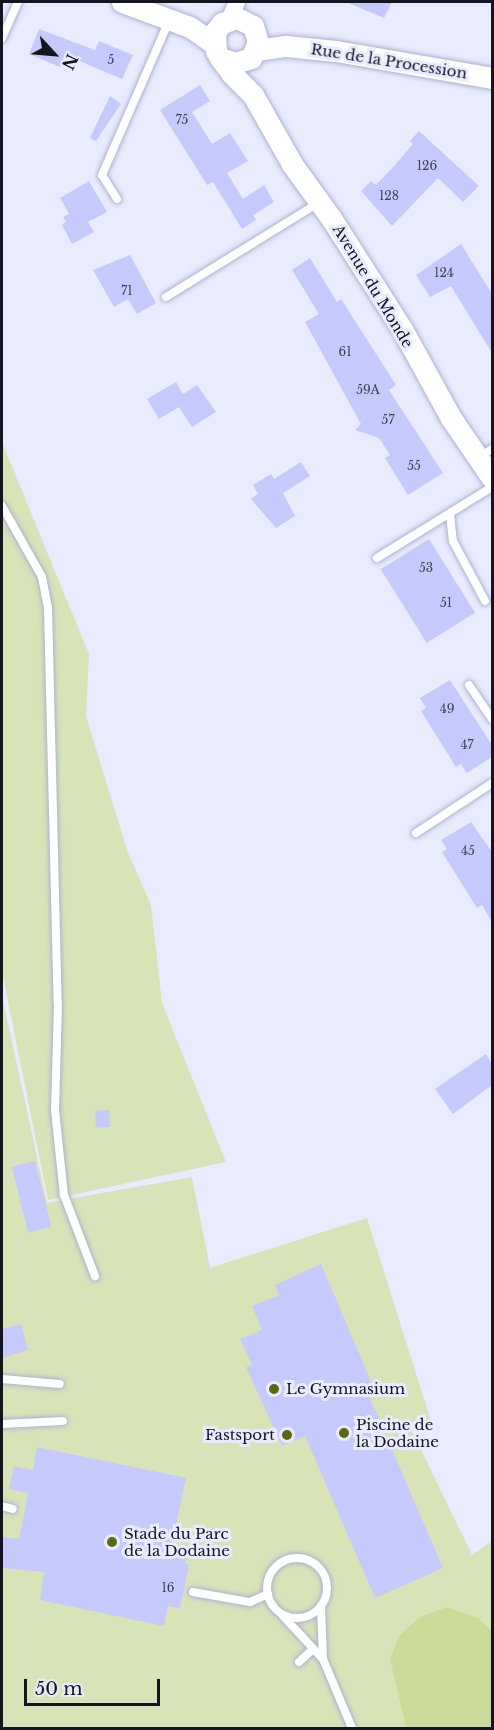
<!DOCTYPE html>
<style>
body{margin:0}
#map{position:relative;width:494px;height:1730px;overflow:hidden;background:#e9ebfe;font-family:"Libre Baskerville",serif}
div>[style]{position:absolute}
.green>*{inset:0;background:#d8e3b8}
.water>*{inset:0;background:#cada99}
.building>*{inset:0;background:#c6c9fc;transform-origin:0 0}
.roads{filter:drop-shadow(0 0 2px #afb1d0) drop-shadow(0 0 2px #afb1d0)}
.service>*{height:8px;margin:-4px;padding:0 4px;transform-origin:4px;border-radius:4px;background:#fff}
.service>.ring{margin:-4px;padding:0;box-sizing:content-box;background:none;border:8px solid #fff;border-radius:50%}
.minor>*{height:16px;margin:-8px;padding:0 8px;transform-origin:8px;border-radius:8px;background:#fff}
.tertiary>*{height:21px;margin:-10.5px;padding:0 10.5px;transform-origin:10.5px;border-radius:10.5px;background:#fff}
.dots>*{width:16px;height:16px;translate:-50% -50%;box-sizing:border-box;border:3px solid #e9ebfe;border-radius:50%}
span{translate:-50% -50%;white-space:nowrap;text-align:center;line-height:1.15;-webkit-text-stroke:6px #e9ebfe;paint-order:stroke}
.number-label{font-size:12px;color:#414257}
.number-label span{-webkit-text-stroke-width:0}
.street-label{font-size:15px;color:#151520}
.poi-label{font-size:15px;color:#151520}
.left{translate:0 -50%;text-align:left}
.right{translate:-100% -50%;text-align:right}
.frame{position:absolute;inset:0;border:3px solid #151520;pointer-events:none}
.north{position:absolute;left:24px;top:24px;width:60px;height:60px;-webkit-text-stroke:4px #e9ebfe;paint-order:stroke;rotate:116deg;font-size:16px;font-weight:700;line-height:24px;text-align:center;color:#151520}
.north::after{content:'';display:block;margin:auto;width:21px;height:27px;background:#151520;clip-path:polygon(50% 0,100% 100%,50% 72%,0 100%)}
.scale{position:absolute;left:24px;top:1679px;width:136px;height:27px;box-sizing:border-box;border:3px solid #151520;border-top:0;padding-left:8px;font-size:18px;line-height:21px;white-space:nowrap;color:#151520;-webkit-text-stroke:4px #e9ebfe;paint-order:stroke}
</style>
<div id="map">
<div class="green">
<i style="clip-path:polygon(2px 442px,89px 654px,86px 716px,127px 850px,151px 905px,162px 1003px,226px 1162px,48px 1200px,2px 971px)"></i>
<i style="clip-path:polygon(2px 996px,47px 1203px,192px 1177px,210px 1268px,367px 1218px,431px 1421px,410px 1427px,472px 1555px,492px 1541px,492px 1728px,2px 1728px)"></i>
</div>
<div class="water">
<i style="clip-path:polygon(447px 1607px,478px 1618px,492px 1631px,492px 1728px,408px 1728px,405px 1723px,390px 1659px,399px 1636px,420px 1617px)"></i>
</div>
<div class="building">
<i style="clip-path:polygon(346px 2px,392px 2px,384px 18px)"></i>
<i style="clip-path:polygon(39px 29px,95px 50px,99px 41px,133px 55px,122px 79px,65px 55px,60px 67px,29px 54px)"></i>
<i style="clip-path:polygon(200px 85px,210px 101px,192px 112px,212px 144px,230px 133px,248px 161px,227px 173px,243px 199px,264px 185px,274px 202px,253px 215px,256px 220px,242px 229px,213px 182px,207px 185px,160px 110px)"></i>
<i style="clip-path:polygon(110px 96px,121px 104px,96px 141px,90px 138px)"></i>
<i style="clip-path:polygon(419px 131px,479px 186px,463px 202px,438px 178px,392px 226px,361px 191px,371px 181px,376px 185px,395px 165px,413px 144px,410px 141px)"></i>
<i style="clip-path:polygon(89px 181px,107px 212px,88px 222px,94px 232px,72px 244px,62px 225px,66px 222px,63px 217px,69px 214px,60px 198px)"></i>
<i style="clip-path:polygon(461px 244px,492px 294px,492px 353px,451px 286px,430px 297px,416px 275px)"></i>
<i style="clip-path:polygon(130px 255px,156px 303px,137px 314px,128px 299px,114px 307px,93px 270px)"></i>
<i style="clip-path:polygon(310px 258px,337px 302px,341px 299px,396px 385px,389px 390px,443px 473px,408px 495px,385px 458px,390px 455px,379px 438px,355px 430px,361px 424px,305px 322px,319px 314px,292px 270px)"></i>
<i style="clip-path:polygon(176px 382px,183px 394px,197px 385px,216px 412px,192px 427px,179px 407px,159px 419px,147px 399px)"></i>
<i style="clip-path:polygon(301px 462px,310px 476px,283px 493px,295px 516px,276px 528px,251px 499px,258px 494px,253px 485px,271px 474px,274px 479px)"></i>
<i style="left:429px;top:539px;width:87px;height:57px;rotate:58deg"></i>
<i style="clip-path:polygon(450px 680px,492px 745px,492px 757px,467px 773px,461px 764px,456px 767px,421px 711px,426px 708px,420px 698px)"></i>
<i style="clip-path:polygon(471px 822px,492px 852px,492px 922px,482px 905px,477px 908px,442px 852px,447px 849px,441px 840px)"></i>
<i style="clip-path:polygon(486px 1054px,492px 1064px,492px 1085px,453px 1114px,435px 1089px)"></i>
<i style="left:109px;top:1110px;width:17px;height:14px;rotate:87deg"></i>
<i style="left:35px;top:1161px;width:68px;height:24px;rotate:76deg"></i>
<i style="clip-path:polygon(321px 1264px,375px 1391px,368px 1394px,443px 1568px,375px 1598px,305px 1436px,282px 1446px,246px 1367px,252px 1365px,240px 1339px,262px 1330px,252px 1306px,279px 1295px,275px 1285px)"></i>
<i style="clip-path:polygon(21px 1324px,28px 1350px,2px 1358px,2px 1329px)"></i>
<i style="clip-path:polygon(37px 1447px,186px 1478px,170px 1552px,187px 1555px,185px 1564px,189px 1565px,180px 1608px,168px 1606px,164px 1626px,40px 1600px,44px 1572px,2px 1568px,2px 1537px,19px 1539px,28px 1493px,9px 1489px,14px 1466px,33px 1470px)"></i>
</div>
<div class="roads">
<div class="service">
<i style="left:2px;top:38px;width:39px;rotate:-66deg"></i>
<i style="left:117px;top:199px;width:28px;rotate:-122deg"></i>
<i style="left:102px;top:175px;width:168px;rotate:-66.5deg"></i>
<i style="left:166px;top:297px;width:179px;rotate:-31.7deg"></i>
<i style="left:478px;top:458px;width:17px;rotate:-33deg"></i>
<i style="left:2px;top:506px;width:81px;rotate:60.6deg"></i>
<i style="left:42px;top:577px;width:32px;rotate:79deg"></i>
<i style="left:48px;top:608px;width:396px;rotate:88.6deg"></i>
<i style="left:58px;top:1004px;width:106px;rotate:91.6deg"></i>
<i style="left:55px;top:1110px;width:85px;rotate:84deg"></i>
<i style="left:64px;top:1195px;width:87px;rotate:69.1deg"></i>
<i style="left:450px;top:514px;width:27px;rotate:84deg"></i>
<i style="left:453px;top:541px;width:68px;rotate:61.9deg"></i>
<i style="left:377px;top:558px;width:135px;rotate:-31.7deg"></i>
<i style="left:469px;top:685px;width:41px;rotate:55.9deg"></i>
<i style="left:416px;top:833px;width:91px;rotate:-33.3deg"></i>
<i style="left:2px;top:1379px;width:58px;rotate:4.9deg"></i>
<i style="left:2px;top:1424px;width:61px;rotate:-2.8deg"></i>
<i style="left:2px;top:1506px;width:11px;rotate:15deg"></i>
<i class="ring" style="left:267px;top:1558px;width:52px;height:52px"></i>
<i style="left:193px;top:1592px;width:58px;rotate:10deg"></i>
<i style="left:250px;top:1602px;width:20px;rotate:-24deg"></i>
<i style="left:321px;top:1606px;width:53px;rotate:87.8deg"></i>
<i style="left:283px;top:1616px;width:59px;rotate:47.1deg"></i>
<i style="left:323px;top:1659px;width:75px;rotate:67.2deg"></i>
<i style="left:299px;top:1662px;width:19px;rotate:-43deg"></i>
</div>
<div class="minor">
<i style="left:229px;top:20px;width:20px;rotate:-66deg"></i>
</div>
<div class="tertiary">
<i style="left:122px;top:2px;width:72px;rotate:20.2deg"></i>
<i style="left:190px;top:27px;width:29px;rotate:35deg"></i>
<i style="left:256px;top:50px;width:30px;rotate:-8deg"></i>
<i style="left:286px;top:46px;width:50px;rotate:5.7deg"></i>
<i style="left:336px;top:51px;width:158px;rotate:9.8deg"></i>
<i style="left:220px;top:58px;width:16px;rotate:18deg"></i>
<i style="left:235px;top:63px;width:17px;rotate:-17deg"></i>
<i style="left:251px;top:58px;width:17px;rotate:-66deg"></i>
<i style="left:258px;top:42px;width:17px;rotate:-107deg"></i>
<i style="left:253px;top:26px;width:18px;rotate:-153deg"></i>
<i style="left:237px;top:18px;width:16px;rotate:162deg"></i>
<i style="left:222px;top:23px;width:11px;rotate:128deg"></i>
<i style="left:215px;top:32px;width:19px;rotate:87deg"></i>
<i style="left:216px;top:51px;width:8px;rotate:60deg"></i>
<i style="left:220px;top:58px;width:20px;rotate:53deg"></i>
<i style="left:232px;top:74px;width:30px;rotate:45deg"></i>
<i style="left:253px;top:95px;width:79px;rotate:60.5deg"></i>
<i style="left:292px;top:164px;width:67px;rotate:54.2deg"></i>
<i style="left:331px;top:218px;width:132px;rotate:57.4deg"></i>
<i style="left:402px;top:329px;width:102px;rotate:61.2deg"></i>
<i style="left:451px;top:418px;width:73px;rotate:55.7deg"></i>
</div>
</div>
<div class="dots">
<i style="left:274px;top:1389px;background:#5a6912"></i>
<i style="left:344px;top:1433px;background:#5a6912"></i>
<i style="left:287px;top:1435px;background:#5a6912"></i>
<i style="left:112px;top:1542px;background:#5a6912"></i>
</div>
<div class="number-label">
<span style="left:111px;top:60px">5</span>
<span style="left:182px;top:120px">75</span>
<span style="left:427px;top:166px">126</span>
<span style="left:389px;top:196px">128</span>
<span style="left:444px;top:273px">124</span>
<span style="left:127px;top:291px">71</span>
<span style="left:345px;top:352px">61</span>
<span style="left:368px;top:390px">59A</span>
<span style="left:388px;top:420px">57</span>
<span style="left:414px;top:466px">55</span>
<span style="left:426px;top:568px">53</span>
<span style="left:446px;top:603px">51</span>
<span style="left:447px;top:709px">49</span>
<span style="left:467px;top:745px">47</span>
<span style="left:468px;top:851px">45</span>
<span style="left:168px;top:1588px">16</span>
</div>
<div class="street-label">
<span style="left:389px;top:61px;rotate:9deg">Rue de la Procession</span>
<span style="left:373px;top:286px;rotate:59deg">Avenue du Monde</span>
</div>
<div class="poi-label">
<span class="left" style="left:286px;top:1389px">Le Gymnasium</span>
<span class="left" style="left:356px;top:1433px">Piscine de<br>la Dodaine</span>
<span class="right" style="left:275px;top:1435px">Fastsport</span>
<span class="left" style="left:124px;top:1542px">Stade du Parc<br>de la Dodaine</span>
</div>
<div class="frame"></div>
<div class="north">N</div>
<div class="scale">50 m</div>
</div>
